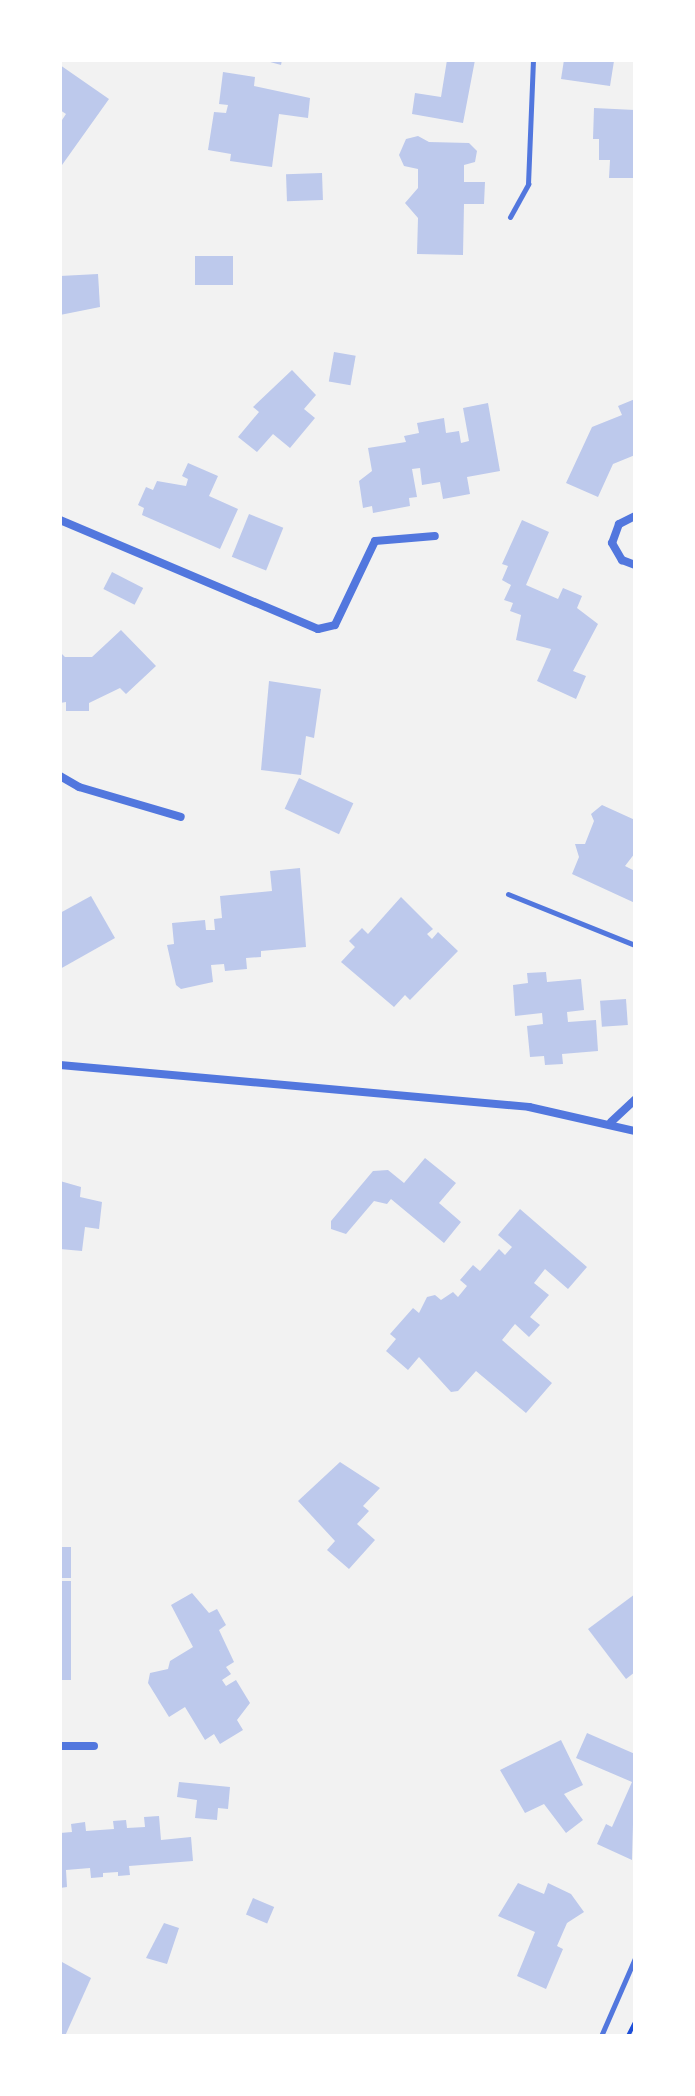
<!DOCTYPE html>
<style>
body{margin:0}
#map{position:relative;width:695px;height:2096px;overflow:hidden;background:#f2f2f2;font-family:"Nunito Sans",sans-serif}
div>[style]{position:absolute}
.building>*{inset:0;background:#bdc9ec;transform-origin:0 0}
.path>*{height:4px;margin:-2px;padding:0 2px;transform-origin:2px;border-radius:2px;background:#1d4ed8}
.service>*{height:5px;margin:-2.5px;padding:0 2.5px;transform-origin:2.5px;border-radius:2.5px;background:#5277de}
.minor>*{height:8px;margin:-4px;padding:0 4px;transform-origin:4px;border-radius:4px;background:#5277de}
span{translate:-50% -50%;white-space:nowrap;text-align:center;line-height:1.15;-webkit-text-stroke:6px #fff;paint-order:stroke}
.frame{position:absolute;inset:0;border:62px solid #fff;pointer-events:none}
</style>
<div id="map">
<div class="building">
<i style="clip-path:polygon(263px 60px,282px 60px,281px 65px)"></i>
<i style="clip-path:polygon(447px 60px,475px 60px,463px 123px,412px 114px,415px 93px,441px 97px)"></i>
<i style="clip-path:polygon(564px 60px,614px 61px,610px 86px,561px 79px)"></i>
<i style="clip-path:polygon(60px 65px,109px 99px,62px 165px,60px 123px,66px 114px,60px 110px)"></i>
<i style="clip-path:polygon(223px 72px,255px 77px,254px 86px,310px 98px,308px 118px,279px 114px,272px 167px,230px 161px,231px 154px,208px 150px,214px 112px,226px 113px,228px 105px,219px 104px)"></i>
<i style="clip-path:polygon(594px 108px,635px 110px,635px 178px,609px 178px,610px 160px,599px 160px,599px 139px,593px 139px)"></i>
<i style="clip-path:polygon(418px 136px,429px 142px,469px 143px,477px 151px,475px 162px,464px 165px,464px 182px,485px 182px,484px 204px,464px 204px,463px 255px,417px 254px,418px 218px,405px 203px,418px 188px,418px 169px,404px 166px,399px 155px,406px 139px)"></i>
<i style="left:322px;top:173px;width:27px;height:36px;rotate:88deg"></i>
<i style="left:195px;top:256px;width:38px;height:29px"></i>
<i style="clip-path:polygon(98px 274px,100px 307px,60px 315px,60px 276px)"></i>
<i style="left:334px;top:352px;width:22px;height:30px;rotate:10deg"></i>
<i style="clip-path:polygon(292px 370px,316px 395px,304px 409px,315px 418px,290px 448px,273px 434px,257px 452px,238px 437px,259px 412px,253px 407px)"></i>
<i style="clip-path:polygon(635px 399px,635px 455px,613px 464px,598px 497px,566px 483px,592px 427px,622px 415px,618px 406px)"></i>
<i style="clip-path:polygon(488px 403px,500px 471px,467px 477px,470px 494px,443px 499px,440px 482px,422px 485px,420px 468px,412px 469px,417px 497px,409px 498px,410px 506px,373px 513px,372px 506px,363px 508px,359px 481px,372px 471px,368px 448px,406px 442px,404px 436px,419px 433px,417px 423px,444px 418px,446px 433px,459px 431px,461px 443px,469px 441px,463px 408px)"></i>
<i style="clip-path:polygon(188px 463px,218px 476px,209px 496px,238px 509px,220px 549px,142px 515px,144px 508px,138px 505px,146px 487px,153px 490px,157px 481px,186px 486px,188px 479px,182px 476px)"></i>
<i style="left:249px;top:514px;width:37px;height:46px;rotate:22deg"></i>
<i style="clip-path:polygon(522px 520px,549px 532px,526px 585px,558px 599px,563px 588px,582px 596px,577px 608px,598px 624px,573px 671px,586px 676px,576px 699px,537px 681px,551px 649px,516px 640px,521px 615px,510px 611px,513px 603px,504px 600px,511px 585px,502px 580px,508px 566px,502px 564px)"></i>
<i style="left:112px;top:572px;width:35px;height:19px;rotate:27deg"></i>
<i style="clip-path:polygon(121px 630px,156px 666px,126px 694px,120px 688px,89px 703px,89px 711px,66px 711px,66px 702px,60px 703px,60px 652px,65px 657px,92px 657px)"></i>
<i style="clip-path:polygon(269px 681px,321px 689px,314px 738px,306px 736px,301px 775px,261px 770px)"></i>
<i style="left:299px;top:778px;width:60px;height:34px;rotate:25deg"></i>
<i style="clip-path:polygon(602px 805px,635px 820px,635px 853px,625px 866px,635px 871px,635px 903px,572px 874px,579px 857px,575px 844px,585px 844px,594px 821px,591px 814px)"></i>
<i style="clip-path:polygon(300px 868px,306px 947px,261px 951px,261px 957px,246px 958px,247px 969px,225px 971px,224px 964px,211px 965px,213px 982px,181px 989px,176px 985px,167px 945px,174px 944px,172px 923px,205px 920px,206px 930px,215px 930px,214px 919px,222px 918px,220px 896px,272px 891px,270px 871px)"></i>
<i style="clip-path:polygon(91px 896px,115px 938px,60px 969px,60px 913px)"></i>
<i style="clip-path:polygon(401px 897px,433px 929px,427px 934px,432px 939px,438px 932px,458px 951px,410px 1000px,405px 995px,394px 1007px,341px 962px,355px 947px,349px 941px,362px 928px,368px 934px)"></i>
<i style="clip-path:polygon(546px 972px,547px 982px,581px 979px,584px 1010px,567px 1012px,568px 1022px,596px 1020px,598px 1051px,562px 1054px,563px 1064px,545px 1065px,544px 1056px,530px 1057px,527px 1026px,543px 1024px,542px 1013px,515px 1016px,513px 985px,528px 983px,527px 973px)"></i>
<i style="left:626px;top:999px;width:26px;height:26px;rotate:86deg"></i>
<i style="clip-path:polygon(425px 1158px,456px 1183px,439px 1203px,461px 1222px,444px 1243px,391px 1199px,387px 1204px,374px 1201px,346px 1234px,331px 1229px,331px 1221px,373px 1171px,388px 1170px,404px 1183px)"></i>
<i style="clip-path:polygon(60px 1181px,81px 1187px,80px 1197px,102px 1202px,99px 1229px,85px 1227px,82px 1251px,60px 1249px)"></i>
<i style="clip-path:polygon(520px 1209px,587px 1267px,568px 1289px,545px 1269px,534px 1283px,549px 1295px,530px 1317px,540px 1325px,529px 1337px,515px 1324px,502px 1340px,552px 1383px,526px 1413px,476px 1371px,458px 1391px,451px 1392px,419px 1357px,408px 1370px,386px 1351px,396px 1339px,390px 1334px,413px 1308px,419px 1313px,427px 1297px,435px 1295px,441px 1300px,453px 1292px,458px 1297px,467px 1286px,460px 1280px,473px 1265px,480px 1271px,499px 1249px,505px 1255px,512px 1247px,498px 1235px)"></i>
<i style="clip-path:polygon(340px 1462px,380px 1488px,363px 1506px,369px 1511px,357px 1524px,375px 1540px,349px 1569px,327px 1550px,335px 1541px,298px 1501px)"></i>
<i style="left:60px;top:1547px;width:11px;height:31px"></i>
<i style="left:60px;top:1581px;width:11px;height:99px"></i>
<i style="clip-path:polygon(192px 1593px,209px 1613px,217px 1609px,226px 1625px,219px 1630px,234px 1662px,226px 1667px,231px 1674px,222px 1680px,226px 1686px,236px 1680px,250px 1703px,237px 1720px,243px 1730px,220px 1744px,214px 1734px,205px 1740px,185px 1707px,169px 1717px,148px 1683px,150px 1673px,168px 1669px,170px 1661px,193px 1647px,171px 1605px)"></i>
<i style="clip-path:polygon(635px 1594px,635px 1672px,626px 1679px,588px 1629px)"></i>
<i style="clip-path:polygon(587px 1733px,635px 1754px,632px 1860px,597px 1844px,606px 1824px,612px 1827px,632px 1782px,576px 1758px)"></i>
<i style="clip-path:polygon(561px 1740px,583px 1785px,564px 1794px,583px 1820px,566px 1833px,544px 1804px,525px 1813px,500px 1770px)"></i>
<i style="clip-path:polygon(179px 1782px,230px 1787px,228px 1809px,218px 1808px,217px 1820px,195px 1818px,197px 1800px,177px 1797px)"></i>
<i style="clip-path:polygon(159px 1816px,161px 1840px,191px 1837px,193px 1861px,129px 1866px,130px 1875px,118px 1876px,118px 1872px,103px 1873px,103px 1877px,91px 1878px,90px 1868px,66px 1870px,67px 1887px,60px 1888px,60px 1833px,72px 1832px,71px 1824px,85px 1822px,86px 1831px,114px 1829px,113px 1821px,126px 1820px,127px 1828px,145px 1827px,144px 1817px)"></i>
<i style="clip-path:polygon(518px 1883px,544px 1894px,548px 1883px,571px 1894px,584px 1912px,567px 1923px,557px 1946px,563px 1949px,546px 1989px,517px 1976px,535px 1932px,498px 1916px)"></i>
<i style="left:253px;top:1898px;width:23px;height:18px;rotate:23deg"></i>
<i style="clip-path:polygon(164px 1923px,179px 1928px,167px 1964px,146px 1958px)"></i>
<i style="clip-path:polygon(62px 1962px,91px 1978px,65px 2036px,60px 2036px)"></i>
</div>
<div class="path">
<i style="left:628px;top:2036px;width:16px;rotate:-63deg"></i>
</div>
<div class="service">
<i style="left:510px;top:217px;width:38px;rotate:-61deg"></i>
<i style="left:528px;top:184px;width:124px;rotate:-87.7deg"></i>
<i style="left:508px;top:894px;width:137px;rotate:21.9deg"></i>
<i style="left:601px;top:2036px;width:85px;rotate:-66.4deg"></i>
</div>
<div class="minor">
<i style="left:635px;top:516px;width:18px;rotate:153deg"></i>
<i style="left:619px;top:524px;width:20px;rotate:110deg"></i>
<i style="left:612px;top:543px;width:20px;rotate:60deg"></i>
<i style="left:622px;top:560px;width:14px;rotate:21deg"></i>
<i style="left:60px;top:520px;width:280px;rotate:22.9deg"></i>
<i style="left:318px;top:629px;width:17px;rotate:-13deg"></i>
<i style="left:335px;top:625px;width:93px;rotate:-64.5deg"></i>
<i style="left:375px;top:541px;width:60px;rotate:-4.8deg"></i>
<i style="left:60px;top:776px;width:22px;rotate:30deg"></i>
<i style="left:79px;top:787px;width:106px;rotate:16.4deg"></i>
<i style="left:60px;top:1065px;width:471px;rotate:5.1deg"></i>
<i style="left:529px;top:1107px;width:109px;rotate:12.8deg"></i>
<i style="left:611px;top:1122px;width:33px;rotate:-43deg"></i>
<i style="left:60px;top:1746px;width:34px"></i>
</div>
<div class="frame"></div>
</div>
